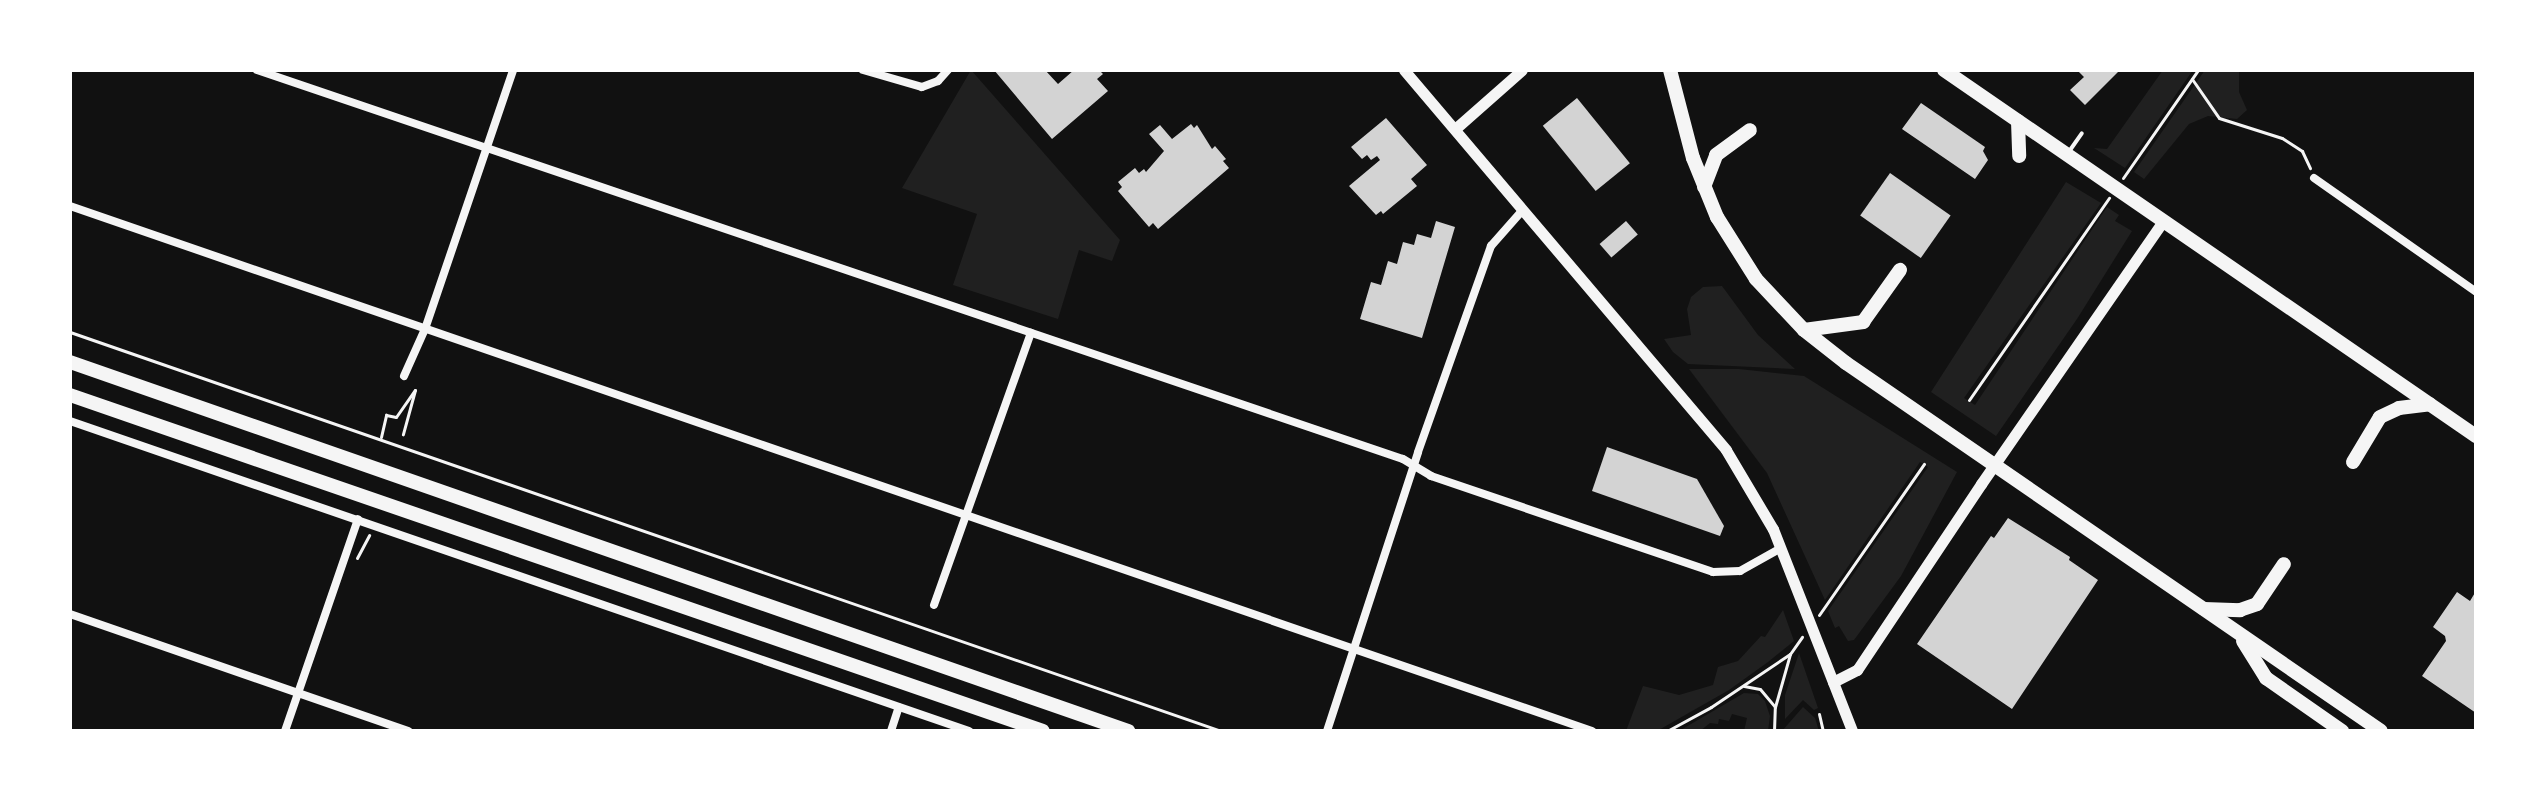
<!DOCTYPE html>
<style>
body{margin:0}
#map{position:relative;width:2546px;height:801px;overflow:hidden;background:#111;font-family:Commissioner,sans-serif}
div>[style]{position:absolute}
.green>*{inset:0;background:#202020}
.building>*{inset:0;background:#d3d3d3;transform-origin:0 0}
.path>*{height:3px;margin:-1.5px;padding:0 1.5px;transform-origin:1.5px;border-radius:1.5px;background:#f5f5f5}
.service>*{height:4px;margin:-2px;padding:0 2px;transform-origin:2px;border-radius:2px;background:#f5f5f5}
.minor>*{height:8px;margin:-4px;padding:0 4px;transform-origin:4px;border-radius:4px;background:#f5f5f5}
.tertiary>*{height:11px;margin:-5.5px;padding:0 5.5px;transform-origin:5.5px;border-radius:5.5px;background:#f5f5f5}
.trunk>*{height:14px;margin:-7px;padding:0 7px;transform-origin:7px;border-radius:7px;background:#f5f5f5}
span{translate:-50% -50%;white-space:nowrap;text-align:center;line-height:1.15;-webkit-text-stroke:6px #fff;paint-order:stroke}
.frame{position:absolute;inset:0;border:72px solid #fff;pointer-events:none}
</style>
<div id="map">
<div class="green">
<i style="clip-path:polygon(971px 70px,1120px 240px,1112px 261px,1079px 250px,1058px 319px,953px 285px,977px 214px,902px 188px)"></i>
<i style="clip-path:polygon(2163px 70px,2193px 70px,2125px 168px,2094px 148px,2107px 149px)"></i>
<i style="clip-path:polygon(2205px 70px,2239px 70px,2239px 92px,2247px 110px,2237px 119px,2208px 116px,2189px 124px,2144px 179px,2134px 172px)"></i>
<i style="clip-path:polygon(2066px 182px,2101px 203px,1964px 398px,1975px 405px,2107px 207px,2119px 215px,2115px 221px,2132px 231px,2077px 319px,1996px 436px,1931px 392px)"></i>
<i style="clip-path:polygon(1722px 286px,1758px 335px,1795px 369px,1688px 364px,1673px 352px,1664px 339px,1691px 335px,1687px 309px,1691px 297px,1703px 287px)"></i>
<i style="clip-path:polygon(1689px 369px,1739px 369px,1804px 376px,1957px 472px,1901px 576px,1854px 640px,1848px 641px,1839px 626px,1835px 628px,1828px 611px,1928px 467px,1920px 462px,1825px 600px,1767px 473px)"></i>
<i style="clip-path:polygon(1783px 610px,1794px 641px,1768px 662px,1729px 690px,1657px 731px,1626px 731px,1643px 686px,1679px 695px,1713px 685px,1718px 667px,1738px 661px,1761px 636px,1765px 637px)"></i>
<i style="clip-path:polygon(1799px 653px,1818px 708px,1814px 710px,1803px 700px,1785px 719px,1785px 695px)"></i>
<i style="clip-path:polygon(1744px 693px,1758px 694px,1765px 701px,1770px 716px,1768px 731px,1744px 731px,1747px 718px,1732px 714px,1729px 721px,1719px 719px,1718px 724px,1710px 723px,1700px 731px,1679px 731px)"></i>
<i style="clip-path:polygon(1803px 707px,1815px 718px,1819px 731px,1782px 731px)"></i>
</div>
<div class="building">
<i style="clip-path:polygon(994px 70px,1045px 70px,1058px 84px,1074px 70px,1099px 70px,1103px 74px,1097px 79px,1108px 91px,1052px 139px)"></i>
<i style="clip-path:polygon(2077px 70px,2120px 70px,2085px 105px,2070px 90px,2084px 77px)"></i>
<i style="left:1577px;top:98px;width:84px;height:44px;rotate:51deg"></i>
<i style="clip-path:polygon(1921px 103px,1985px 147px,1983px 151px,1988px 160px,1975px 179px,1902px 129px)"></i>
<i style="clip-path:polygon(1386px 118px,1427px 165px,1411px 179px,1417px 186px,1383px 214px,1381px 211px,1376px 215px,1349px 186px,1380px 160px,1377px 156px,1371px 160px,1367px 155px,1362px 159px,1351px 147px)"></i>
<i style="clip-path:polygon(1191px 124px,1194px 128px,1197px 125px,1212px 149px,1215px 146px,1226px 159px,1223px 161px,1229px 168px,1158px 229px,1153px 223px,1149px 227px,1118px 191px,1122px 187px,1118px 182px,1135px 168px,1139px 173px,1144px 169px,1146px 172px,1164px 151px,1149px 134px,1160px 125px,1172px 139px)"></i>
<i style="left:1890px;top:173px;width:74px;height:52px;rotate:35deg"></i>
<i style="clip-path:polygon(1436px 221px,1455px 227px,1422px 338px,1360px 319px,1371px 282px,1381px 285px,1388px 261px,1397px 264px,1403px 242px,1414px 245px,1417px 234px,1431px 238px)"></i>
<i style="left:1626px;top:221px;width:18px;height:35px;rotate:49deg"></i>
<i style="clip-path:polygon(1607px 447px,1697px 479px,1724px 526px,1720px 536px,1592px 491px)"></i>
<i style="clip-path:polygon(2008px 518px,2070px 557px,2069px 560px,2098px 580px,2012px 709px,1917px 644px,1991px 536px,1994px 538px)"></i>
<i style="clip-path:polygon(2476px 591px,2476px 713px,2422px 676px,2446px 641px,2445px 636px,2433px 627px,2457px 592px,2470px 601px)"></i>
</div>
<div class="path">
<i style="left:2192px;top:79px;width:47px;rotate:55.3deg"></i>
<i style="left:2219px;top:118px;width:66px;rotate:17.6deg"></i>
<i style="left:2282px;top:138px;width:24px;rotate:33deg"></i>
<i style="left:2302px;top:151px;width:19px;rotate:65deg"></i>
<i style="left:2123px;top:178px;width:131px;rotate:-55.2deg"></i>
<i style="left:70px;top:332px;width:1218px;rotate:19.12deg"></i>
<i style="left:1969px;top:400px;width:246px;rotate:-55.3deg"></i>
<i style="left:381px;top:437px;width:23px;rotate:-77deg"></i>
<i style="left:386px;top:415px;width:10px;rotate:11deg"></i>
<i style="left:396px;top:417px;width:33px;rotate:-55deg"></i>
<i style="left:415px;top:390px;width:46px;rotate:105.3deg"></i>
<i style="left:357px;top:558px;width:26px;rotate:-62deg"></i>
<i style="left:1819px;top:615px;width:184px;rotate:-55.2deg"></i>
<i style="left:1744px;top:686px;width:16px;rotate:11deg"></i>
<i style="left:1760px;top:689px;width:23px;rotate:50deg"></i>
<i style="left:1819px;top:714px;width:17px;rotate:77deg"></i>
<i style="left:1667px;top:731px;width:50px;rotate:-28.6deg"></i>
<i style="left:1711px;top:707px;width:95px;rotate:-33.9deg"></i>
<i style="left:1774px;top:731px;width:24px;rotate:-88deg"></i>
<i style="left:1775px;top:707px;width:55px;rotate:-74.2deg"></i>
<i style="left:1790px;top:654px;width:21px;rotate:-55deg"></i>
</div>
<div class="service">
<i style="left:2068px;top:153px;width:24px;rotate:-55deg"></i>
</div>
<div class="minor">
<i style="left:257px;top:70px;width:1210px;rotate:18.75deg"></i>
<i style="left:1403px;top:459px;width:33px;rotate:31deg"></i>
<i style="left:1431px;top:476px;width:298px;rotate:18.8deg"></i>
<i style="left:1713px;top:572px;width:27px;rotate:-2deg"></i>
<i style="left:1740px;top:571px;width:47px;rotate:-29.3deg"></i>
<i style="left:863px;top:70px;width:61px;rotate:16.1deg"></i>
<i style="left:922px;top:87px;width:17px;rotate:-21deg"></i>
<i style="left:938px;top:81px;width:15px;rotate:-48deg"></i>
<i style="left:2314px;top:178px;width:198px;rotate:35.1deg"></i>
<i style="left:70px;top:206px;width:1610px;rotate:19.03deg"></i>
<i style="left:404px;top:376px;width:51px;rotate:-65.9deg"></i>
<i style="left:425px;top:329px;width:274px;rotate:-71.2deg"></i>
<i style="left:70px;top:421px;width:951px;rotate:19.03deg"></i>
<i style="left:934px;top:605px;width:289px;rotate:-70.4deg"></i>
<i style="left:70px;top:614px;width:358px;rotate:19.1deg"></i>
<i style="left:285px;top:731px;width:224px;rotate:-71deg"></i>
<i style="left:891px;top:731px;width:25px;rotate:-72deg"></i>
<i style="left:1327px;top:731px;width:293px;rotate:-71.9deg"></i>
<i style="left:1418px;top:452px;width:219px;rotate:-70.5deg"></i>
<i style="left:1491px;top:246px;width:45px;rotate:-48.6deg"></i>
</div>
<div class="tertiary">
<i style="left:1404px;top:70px;width:498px;rotate:49.7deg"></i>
<i style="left:1726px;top:450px;width:92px;rotate:59.3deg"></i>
<i style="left:1773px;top:529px;width:217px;rotate:68.6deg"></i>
<i style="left:1455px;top:129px;width:89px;rotate:-41.4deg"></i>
<i style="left:1833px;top:682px;width:27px;rotate:-27deg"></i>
<i style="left:1857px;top:670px;width:224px;rotate:-56.3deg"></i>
<i style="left:1981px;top:484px;width:321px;rotate:-55.3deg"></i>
</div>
<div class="trunk">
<i style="left:1670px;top:70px;width:91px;rotate:75.4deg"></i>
<i style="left:1693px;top:158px;width:64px;rotate:67.9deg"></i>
<i style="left:1717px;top:217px;width:73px;rotate:57.8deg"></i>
<i style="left:1756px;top:279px;width:70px;rotate:46.7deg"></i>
<i style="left:1804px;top:330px;width:53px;rotate:38.2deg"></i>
<i style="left:1846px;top:363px;width:649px;rotate:34.52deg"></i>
<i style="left:1944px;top:70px;width:646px;rotate:34.53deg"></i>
<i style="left:2018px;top:121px;width:35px;rotate:88deg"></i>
<i style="left:1704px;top:187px;width:34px;rotate:-69deg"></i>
<i style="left:1716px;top:155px;width:42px;rotate:-36.3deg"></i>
<i style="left:1804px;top:330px;width:60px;rotate:-7.7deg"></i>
<i style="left:1863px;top:322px;width:64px;rotate:-54.6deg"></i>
<i style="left:70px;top:362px;width:1121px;rotate:19.23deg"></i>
<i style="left:70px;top:395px;width:1029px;rotate:19.05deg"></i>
<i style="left:2353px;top:462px;width:52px;rotate:-59deg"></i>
<i style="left:2380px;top:417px;width:21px;rotate:-25deg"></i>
<i style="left:2399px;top:408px;width:31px;rotate:-7deg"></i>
<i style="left:2204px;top:609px;width:36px;rotate:2deg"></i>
<i style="left:2240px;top:610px;width:18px;rotate:-19deg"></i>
<i style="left:2257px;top:604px;width:48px;rotate:-56deg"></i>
<i style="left:2243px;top:641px;width:44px;rotate:58.1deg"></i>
<i style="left:2266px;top:678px;width:93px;rotate:34.9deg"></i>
</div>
<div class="frame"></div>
</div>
